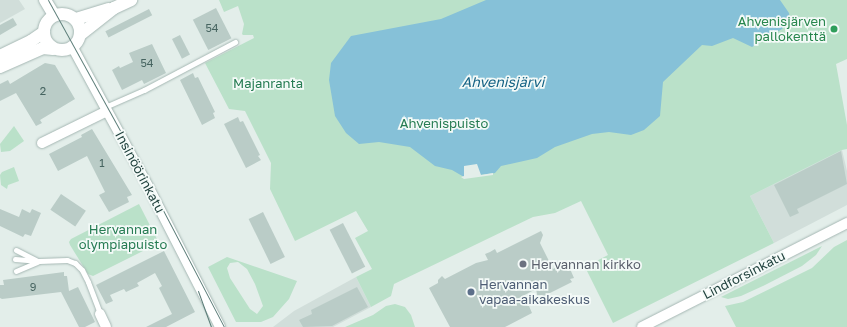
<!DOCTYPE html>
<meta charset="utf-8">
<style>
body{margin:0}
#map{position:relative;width:847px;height:327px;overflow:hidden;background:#e3eeea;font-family:"Golos Text",sans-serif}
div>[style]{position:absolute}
.built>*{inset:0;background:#d1deda}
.green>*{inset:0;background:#bae1c9}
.water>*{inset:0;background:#86c1d8}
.pier>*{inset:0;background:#e3eeea}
.building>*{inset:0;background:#baccc7;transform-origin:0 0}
.roads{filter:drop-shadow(0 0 1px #a5b7b3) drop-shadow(0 0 1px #a5b7b3)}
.service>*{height:5px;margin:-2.5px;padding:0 2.5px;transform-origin:2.5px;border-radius:2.5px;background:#fff}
.minor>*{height:10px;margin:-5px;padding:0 5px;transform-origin:5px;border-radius:5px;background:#fff}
.tertiary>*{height:12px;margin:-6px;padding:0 6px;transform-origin:6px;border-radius:6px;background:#fff}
.tertiary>.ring{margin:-6px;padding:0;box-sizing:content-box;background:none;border:12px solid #fff;border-radius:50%}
.tram>*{height:1px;margin:-0.5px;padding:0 0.5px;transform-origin:0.5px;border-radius:0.5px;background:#5b7d78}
.dots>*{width:11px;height:11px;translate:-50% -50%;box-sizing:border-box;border:2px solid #f4faf8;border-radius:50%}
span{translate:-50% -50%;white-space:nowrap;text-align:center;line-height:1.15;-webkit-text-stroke:3.5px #f4faf8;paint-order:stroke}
.number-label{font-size:11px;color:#466460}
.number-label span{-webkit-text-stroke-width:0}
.leisure-label{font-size:13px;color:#27864d}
.right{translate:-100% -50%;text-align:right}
.park-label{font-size:13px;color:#267c53}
.street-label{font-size:13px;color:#20413d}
.worship-label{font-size:13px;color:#5b616d}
.left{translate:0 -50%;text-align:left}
.service-label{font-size:13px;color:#4e5e75}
.water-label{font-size:14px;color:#146284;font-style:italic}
</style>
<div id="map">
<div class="built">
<i style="clip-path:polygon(0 0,19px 0,25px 9px,0 23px)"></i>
<i style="clip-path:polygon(842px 150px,847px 171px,847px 205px,774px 243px,750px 196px)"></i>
<i style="clip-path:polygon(356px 277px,371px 307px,333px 327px,273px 327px,294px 311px)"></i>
</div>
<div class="green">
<i style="clip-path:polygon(219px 0,847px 0,847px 59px,836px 64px,847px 125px,847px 149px,842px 150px,750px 196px,774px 243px,613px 323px,585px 267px,608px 255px,581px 201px,555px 213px,533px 217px,394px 284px,391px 296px,371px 307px,356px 277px,372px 269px,355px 238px,368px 231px,356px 211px,295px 241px,270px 189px,271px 163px,245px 111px,229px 109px,205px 63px,254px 38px,253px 35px,243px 35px,242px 34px,244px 24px,238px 6px,224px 12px)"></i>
<i style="clip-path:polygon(14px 126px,24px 141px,10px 151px,1px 152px,0 144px)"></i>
<i style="clip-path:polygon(14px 167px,19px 181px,8px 185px,7px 189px,1px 185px,0 175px,2px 172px)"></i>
<i style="clip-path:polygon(139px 204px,159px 243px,93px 276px,88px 274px,70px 245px,69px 242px,71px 239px)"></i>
<i style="clip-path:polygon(847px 240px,847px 327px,736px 327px,725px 306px,743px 302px,812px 268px,834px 247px)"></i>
<i style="clip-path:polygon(822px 246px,816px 255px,802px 266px,765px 285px,741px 296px,728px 299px,721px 297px)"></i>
<i style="clip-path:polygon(evenodd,227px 257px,297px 281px,289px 299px,273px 317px,261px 322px,236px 322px,208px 267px,227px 257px,238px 262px,247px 269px,255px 284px,263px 306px,257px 314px,250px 309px,230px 278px,227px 268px,230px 263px,238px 262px)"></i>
<i style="clip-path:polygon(395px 304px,405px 307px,411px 315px,415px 327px,345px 327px,373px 315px,386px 306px)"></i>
</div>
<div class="water">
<i style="clip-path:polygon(486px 0,780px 0,789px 13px,790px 20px,782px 29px,752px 47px,733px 38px,712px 46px,702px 45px,663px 82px,660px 116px,644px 130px,631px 135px,609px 132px,592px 134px,555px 147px,537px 158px,501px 166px,495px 173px,464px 177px,452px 170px,435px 166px,410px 147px,379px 142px,359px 144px,346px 133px,335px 116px,329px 80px,331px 63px,351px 36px,441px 19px)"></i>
</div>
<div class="pier">
<i style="clip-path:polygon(477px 164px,481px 175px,493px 173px,493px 175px,464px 179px,461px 177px,464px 176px,464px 166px)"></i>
</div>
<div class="building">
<i style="left:216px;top:8px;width:34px;height:26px;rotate:63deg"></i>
<i style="left:149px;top:9px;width:7px;height:49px;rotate:63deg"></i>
<i style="clip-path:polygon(13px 18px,17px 25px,0 35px,0 25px)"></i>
<i style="left:180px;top:35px;width:22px;height:9px;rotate:63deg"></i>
<i style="clip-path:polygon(152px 44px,166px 73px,144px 84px,142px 80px,122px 90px,112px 70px,119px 66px,120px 68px,133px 62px,129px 53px)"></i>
<i style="clip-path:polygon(45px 63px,55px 65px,75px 99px,40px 120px,42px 123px,36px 126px,16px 93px,0 101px,0 84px,8px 80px,10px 84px)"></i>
<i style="clip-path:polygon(193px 73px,195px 78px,198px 77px,215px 112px,213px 113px,215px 118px,202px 125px,180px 80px)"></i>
<i style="clip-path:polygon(238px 117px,240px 122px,243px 121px,260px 155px,258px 156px,261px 160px,246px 168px,224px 124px)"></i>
<i style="clip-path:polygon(92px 129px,132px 195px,127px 197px,129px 202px,109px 212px,99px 195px,105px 192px,87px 156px,58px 171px,49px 154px,82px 137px,81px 135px)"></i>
<i style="clip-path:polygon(841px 151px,847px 184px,797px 209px,799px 213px,790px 217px,774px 185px)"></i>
<i style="left:61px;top:194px;width:30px;height:19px;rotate:34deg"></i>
<i style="clip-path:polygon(0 209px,19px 217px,22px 209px,30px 213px,32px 209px,41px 213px,31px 236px,25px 234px,23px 237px,0 226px)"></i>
<i style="left:263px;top:212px;width:50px;height:16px;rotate:64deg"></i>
<i style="left:343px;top:223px;width:49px;height:15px;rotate:63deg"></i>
<i style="clip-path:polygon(541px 231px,543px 235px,540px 243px,553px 269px,567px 262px,574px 278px,570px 279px,572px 282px,538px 299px,536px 289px,517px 299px,529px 306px,532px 313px,505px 327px,450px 327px,429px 288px,438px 283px,438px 280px,442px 276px,445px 279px,476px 263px,488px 260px,485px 254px,490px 252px,495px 249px,497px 253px)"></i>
<i style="clip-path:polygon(164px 251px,195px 312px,166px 327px,146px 327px,172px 314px,159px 288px,162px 286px,155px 273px,137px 283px,139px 286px,126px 292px,124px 289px,110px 295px,113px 301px,106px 304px,96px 285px)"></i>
<i style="clip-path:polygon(64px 272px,64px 276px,67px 276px,69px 291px,78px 287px,95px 322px,85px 327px,79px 327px,61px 292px,2px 299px,0 298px,0 285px,4px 285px,3px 280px)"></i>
<i style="clip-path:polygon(357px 287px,368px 307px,332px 326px,303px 327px,299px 320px,312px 314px,311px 310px)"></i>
</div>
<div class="roads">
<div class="service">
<i style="left:105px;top:107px;width:43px;rotate:-23.6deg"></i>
<i style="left:144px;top:90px;width:103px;rotate:-27.8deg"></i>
<i style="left:16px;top:250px;width:22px;rotate:27deg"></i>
<i style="left:15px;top:259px;width:24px;rotate:5deg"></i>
<i style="left:39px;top:261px;width:28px;rotate:-2deg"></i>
<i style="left:67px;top:260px;width:9px;rotate:21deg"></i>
<i style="left:75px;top:263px;width:10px;rotate:45deg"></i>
<i style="left:82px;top:270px;width:13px;rotate:63deg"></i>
<i style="left:88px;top:282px;width:34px;rotate:69deg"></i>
<i style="left:16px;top:271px;width:23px;rotate:-23deg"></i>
</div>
<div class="minor">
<i style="left:73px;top:48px;width:159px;rotate:61.5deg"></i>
<i style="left:149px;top:188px;width:156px;rotate:62.9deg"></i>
<i style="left:42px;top:143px;width:72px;rotate:-26.2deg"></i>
<i style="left:100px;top:314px;width:14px;rotate:65deg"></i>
<i style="left:642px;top:327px;width:230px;rotate:-26.9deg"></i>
</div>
<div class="tertiary">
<i style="left:45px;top:0;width:17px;rotate:59deg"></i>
<i class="ring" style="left:44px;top:14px;width:24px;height:24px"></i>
<i style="left:76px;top:19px;width:34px;rotate:-17deg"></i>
<i style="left:81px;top:34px;width:42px;rotate:-38.2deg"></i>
<i style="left:114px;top:8px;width:19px;rotate:-25deg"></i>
<i style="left:0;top:56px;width:34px;rotate:-26deg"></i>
<i style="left:31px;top:41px;width:16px;rotate:-35deg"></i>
<i style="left:0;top:67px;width:47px;rotate:-23.8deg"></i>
<i style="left:43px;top:48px;width:10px;rotate:6deg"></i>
</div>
</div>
<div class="tram">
<i style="left:48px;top:0;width:194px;rotate:61.1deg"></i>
<i style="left:142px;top:170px;width:177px;rotate:62.4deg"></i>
<i style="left:198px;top:291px;width:38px;rotate:70deg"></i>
</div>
<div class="dots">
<i style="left:834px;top:29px;background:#2e9e5b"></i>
<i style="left:523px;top:264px;background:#6b7280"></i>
<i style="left:471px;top:292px;background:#5c6f8a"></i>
</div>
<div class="number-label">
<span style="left:212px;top:28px">54</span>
<span style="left:147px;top:63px">54</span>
<span style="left:43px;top:91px">2</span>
<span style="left:102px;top:163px">1</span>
<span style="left:33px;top:287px">9</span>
</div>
<div class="leisure-label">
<span class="right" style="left:826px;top:29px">Ahvenisjärven<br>pallokenttä</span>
</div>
<div class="park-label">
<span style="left:268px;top:83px">Majanranta</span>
<span style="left:444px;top:123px">Ahvenispuisto</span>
<span style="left:123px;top:237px">Hervannan<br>olympiapuisto</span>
</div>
<div class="street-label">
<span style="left:140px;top:172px;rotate:62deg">Insinöörinkatu</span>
<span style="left:744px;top:275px;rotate:-27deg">Lindforsinkatu</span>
</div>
<div class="worship-label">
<span class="left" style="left:531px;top:264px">Hervannan kirkko</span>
</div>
<div class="service-label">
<span class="left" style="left:479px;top:292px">Hervannan<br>vapaa-aikakeskus</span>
</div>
<div class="water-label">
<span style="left:503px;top:82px">Ahvenisjärvi</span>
</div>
</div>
